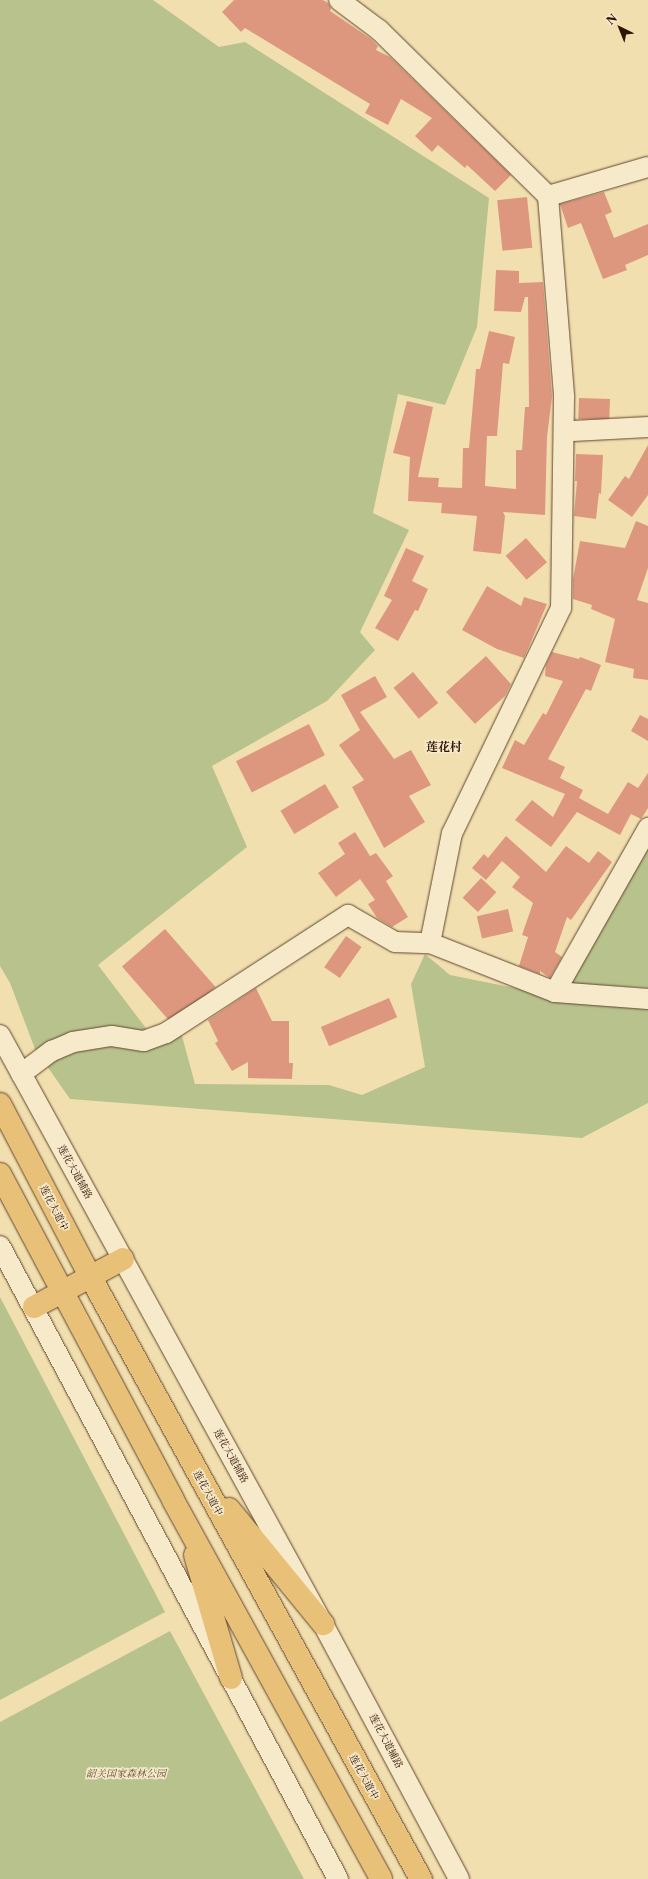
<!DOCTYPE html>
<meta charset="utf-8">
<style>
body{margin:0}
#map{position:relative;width:648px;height:1879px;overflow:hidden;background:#f2dfaf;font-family:"Libre Caslon Text","Noto Serif SC",serif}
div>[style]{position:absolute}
.green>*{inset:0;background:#b8c28d}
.building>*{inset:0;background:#de977f;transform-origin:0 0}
.roads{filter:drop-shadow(0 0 1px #60462d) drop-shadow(0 0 1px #60462d)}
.minor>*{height:20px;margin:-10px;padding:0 10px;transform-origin:10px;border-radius:10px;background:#f7eacb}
.major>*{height:22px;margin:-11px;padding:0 11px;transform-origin:11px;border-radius:11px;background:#e9c078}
span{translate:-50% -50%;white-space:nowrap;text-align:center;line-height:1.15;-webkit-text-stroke:3px #f7eacb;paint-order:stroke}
.street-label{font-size:10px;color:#301302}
.park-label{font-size:10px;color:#605033;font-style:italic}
.quarter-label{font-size:12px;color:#301302;font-weight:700}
.north{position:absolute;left:600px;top:8px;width:40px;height:40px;-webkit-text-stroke:3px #f7eacb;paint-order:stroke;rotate:317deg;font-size:11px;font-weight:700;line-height:16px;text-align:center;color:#301302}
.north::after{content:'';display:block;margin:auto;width:14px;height:18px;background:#301302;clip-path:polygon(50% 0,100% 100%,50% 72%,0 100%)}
</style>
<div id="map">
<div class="green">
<i style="clip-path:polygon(0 0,153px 0,219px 47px,245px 42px,489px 198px,477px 327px,445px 405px,398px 394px,373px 513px,409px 530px,360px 632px,375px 650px,327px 701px,212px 766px,247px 847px,98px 965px,158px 1044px,182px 1036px,195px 1084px,329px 1085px,362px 1095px,425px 1067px,411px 984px,425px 954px,450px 975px,551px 995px,648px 1004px,648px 1103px,582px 1138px,70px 1099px,35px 1049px,10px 983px,0 966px)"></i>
<i style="clip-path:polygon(648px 843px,648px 988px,565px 983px)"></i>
<i style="clip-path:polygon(0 1297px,165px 1612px,0 1700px)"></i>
<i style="clip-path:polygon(170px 1631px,304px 1879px,0 1879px,0 1722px)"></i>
</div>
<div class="building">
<i style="clip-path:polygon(234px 0,323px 0,328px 3px,331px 8px,330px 11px,371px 39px,378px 46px,376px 50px,390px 57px,511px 175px,495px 191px,467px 165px,465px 168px,438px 145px,432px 152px,415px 136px,432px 118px,401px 99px,388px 125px,365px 113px,370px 104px,245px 28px,241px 32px,222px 12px)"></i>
<i style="clip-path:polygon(604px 192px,612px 212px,605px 215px,614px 238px,648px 224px,648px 255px,625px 265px,627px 270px,603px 279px,581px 223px,568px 228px,560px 204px)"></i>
<i style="left:527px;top:197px;width:51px;height:30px;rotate:84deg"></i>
<i style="clip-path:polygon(496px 270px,519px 271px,519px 283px,543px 282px,552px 397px,547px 437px,545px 515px,503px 512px,505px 516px,501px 554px,473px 551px,477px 516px,441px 513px,442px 503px,408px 501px,410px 457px,393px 453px,407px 401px,433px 407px,418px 477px,439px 478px,438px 487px,462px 488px,463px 448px,469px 448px,476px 369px,480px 369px,489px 331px,515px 337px,509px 364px,503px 363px,497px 436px,487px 436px,485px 486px,516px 489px,516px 450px,522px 450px,525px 407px,529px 407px,528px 297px,525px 297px,521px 312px,494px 311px)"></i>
<i style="left:579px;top:398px;width:31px;height:21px;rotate:2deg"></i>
<i style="clip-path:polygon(648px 445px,648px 495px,632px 517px,608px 500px,625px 476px,629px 479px)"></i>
<i style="clip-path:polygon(576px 454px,603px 455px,601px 494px,599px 493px,596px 519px,574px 516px,577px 481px,575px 481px)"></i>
<i style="clip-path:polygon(636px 521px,648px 526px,648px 568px,637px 600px,648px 603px,648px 680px,633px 678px,634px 669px,605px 662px,615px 619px,591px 609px,592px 605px,573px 599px,573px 579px,580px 541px,625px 548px)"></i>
<i style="left:526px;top:538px;width:32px;height:27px;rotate:49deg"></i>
<i style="clip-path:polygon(406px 548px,424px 556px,412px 581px,428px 589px,418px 611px,415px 610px,398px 641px,375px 628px,392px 600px,384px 596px)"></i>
<i style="clip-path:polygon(487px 586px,521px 606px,524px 597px,547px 604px,524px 658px,497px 649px,462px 630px)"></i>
<i style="clip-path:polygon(552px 652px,579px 659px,580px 657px,601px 665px,591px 691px,586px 689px,548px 759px,565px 767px,560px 778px,583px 790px,579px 798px,608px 814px,628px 782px,638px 788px,648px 773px,648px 808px,641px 819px,631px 814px,620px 835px,577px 812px,551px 847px,515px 820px,532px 800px,553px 817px,565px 794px,502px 768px,515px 740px,524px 745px,543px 713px,546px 715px,563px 681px,545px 676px,546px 665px)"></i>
<i style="clip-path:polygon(486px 656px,511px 684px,505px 696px,475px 724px,446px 692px)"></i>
<i style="left:413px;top:672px;width:40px;height:25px;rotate:51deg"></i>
<i style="clip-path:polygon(375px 676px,387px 697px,360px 712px,394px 759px,411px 750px,431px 785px,409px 796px,425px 822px,384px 848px,352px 787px,364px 780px,339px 745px,360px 730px,341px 695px)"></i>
<i style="clip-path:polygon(640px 715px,648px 719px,648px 741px,631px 731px)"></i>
<i style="left:309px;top:724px;width:35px;height:82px;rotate:63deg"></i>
<i style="left:325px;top:784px;width:27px;height:52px;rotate:59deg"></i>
<i style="clip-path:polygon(355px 832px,370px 856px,376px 853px,393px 876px,386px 881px,408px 917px,392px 927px,377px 918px,368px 904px,375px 900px,360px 879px,336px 897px,318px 873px,345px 854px,338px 843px)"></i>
<i style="clip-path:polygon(506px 836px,546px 872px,566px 846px,589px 863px,598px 851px,612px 862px,571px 920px,567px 917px,555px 952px,562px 957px,550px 978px,540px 971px,540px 974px,519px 966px,528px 937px,522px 935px,533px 903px,512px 887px,520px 877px,502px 861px,486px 880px,472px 868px,484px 854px,488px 858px)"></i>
<i style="left:481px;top:878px;width:21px;height:27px;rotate:43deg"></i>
<i style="left:508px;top:909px;width:23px;height:32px;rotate:77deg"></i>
<i style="left:165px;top:929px;width:77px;height:57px;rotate:49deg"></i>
<i style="left:346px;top:936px;width:19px;height:38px;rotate:35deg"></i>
<i style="clip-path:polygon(256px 988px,272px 1021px,289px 1021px,289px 1063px,293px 1063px,292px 1079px,248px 1078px,248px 1062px,232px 1071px,215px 1043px,218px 1041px,208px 1020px)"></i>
<i style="left:389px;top:998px;width:21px;height:74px;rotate:67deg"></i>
</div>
<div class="roads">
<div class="minor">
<i style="left:339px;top:0;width:50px;rotate:36.9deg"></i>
<i style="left:379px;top:30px;width:237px;rotate:44.5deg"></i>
<i style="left:548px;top:196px;width:202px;rotate:85.4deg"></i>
<i style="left:564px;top:397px;width:211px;rotate:90.8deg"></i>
<i style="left:561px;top:608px;width:250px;rotate:115.8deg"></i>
<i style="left:452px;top:833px;width:112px;rotate:101.3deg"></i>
<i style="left:430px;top:943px;width:134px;rotate:21.4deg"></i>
<i style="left:555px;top:992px;width:93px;rotate:4.3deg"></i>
<i style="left:548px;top:196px;width:104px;rotate:-16.2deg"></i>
<i style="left:573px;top:431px;width:75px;rotate:-3.1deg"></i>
<i style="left:555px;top:992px;width:189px;rotate:-60.4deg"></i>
<i style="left:0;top:1035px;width:672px;rotate:61.26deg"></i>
<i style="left:323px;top:1624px;width:289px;rotate:61.9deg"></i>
<i style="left:21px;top:1074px;width:39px;rotate:-37deg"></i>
<i style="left:52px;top:1051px;width:23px;rotate:-23deg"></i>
<i style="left:73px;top:1042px;width:39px;rotate:-9deg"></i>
<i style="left:112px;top:1036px;width:32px;rotate:9deg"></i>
<i style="left:144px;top:1041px;width:23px;rotate:-20deg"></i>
<i style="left:166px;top:1033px;width:217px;rotate:-33deg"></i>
<i style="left:348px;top:915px;width:54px;rotate:29.9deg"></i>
<i style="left:395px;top:942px;width:35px;rotate:2deg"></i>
<i style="left:0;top:1246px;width:718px;rotate:61.9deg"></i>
</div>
<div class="major">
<i style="left:0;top:1104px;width:194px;rotate:62.4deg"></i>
<i style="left:90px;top:1276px;width:688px;rotate:61.24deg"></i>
<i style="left:0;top:1174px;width:369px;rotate:62deg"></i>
<i style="left:173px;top:1500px;width:432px;rotate:61.2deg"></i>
<i style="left:34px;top:1307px;width:101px;rotate:-28.3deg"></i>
<i style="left:229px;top:1509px;width:149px;rotate:50.7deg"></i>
<i style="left:195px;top:1555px;width:128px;rotate:73.7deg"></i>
</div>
</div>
<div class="street-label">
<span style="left:75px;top:1172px;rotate:61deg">莲花大道辅路</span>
<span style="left:54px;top:1208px;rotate:62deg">莲花大道中</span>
<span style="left:231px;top:1456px;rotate:61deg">莲花大道辅路</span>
<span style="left:208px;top:1493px;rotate:61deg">莲花大道中</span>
<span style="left:386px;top:1741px;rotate:62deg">莲花大道辅路</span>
<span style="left:364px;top:1777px;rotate:61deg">莲花大道中</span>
</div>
<div class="park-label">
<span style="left:126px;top:1774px">韶关国家森林公园</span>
</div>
<div class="quarter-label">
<span style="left:444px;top:747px">莲花村</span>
</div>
<div class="north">N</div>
</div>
